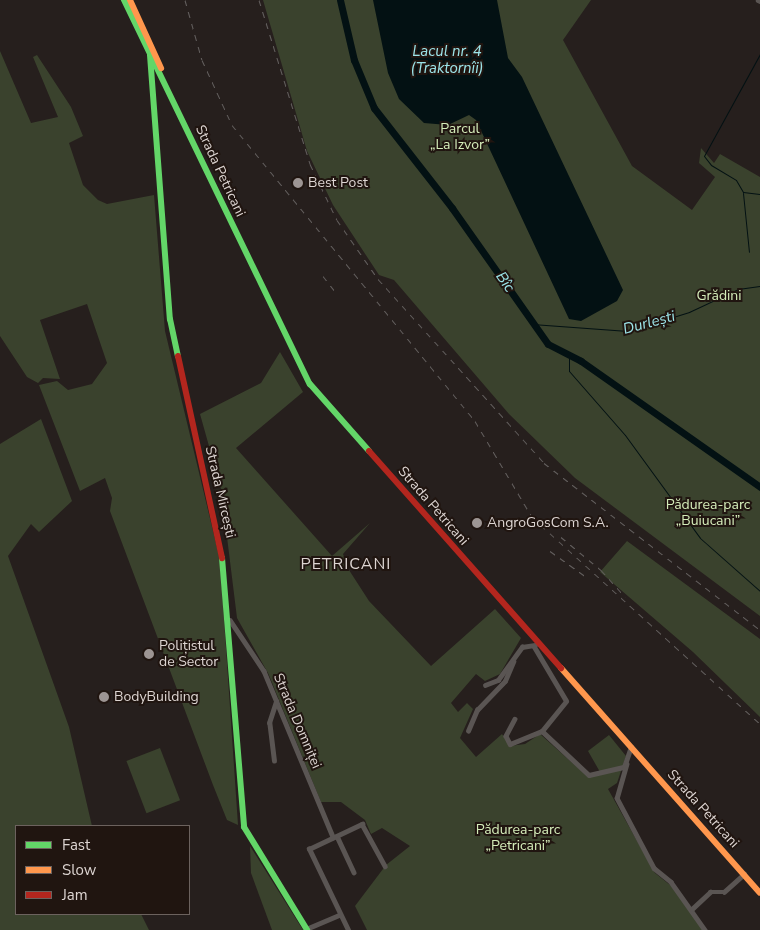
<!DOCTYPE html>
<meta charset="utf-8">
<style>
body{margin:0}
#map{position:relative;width:760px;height:930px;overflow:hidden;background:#261f1d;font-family:"Nunito Sans",sans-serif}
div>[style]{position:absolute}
.green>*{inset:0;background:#3a422d;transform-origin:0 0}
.water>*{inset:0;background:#031113}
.stream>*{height:1px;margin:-0.5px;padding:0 0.5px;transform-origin:0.5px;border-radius:0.5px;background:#031113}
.river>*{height:7px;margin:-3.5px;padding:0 3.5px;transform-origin:3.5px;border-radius:3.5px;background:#031113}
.street>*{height:4.5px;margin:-2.25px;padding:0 2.25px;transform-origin:2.25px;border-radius:2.25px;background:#5a5553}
.fast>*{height:6px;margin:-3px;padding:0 3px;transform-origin:3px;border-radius:3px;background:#63d668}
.slow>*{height:6px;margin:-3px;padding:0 3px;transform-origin:3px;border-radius:3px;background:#ff974d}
.jam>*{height:6px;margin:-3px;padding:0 3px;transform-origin:3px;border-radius:3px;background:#b3261e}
.rail>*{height:1px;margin-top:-0.5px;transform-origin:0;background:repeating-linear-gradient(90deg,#635f5e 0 6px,transparent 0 12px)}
.dots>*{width:14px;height:14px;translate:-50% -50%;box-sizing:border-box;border:2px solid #201510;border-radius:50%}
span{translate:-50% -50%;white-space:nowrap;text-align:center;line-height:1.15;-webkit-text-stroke:4px #201510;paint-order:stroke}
.park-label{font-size:14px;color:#d4ecb9}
.street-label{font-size:14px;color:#ddd5d2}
.poi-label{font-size:14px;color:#ddd5d2}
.left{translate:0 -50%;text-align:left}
.water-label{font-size:15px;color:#9ce4e9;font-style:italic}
.quarter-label{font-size:16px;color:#ddd5d2;letter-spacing:1px}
.legend{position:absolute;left:15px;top:825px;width:175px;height:90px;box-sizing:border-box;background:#201510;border:1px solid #6c625e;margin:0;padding:6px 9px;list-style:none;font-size:15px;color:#ddd5d2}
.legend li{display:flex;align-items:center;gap:10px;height:25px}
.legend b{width:25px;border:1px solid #6c625e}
</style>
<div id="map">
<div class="green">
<i style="clip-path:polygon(263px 0,591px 0,563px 40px,632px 166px,692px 210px,715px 177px,699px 163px,701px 148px,714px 163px,720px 154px,760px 177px,760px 616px,575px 478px,509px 414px,394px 280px,379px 275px,333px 205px,307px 151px)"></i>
<i style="clip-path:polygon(0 51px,31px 123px,58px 117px,33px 57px,37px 55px,71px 107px,83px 136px,69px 143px,83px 185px,98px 200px,107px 204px,154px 195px,165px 331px,220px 560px,238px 825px,227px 820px,213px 785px,110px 511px,112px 498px,105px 478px,80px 491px,39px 385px,57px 381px,68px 390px,92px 384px,107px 363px,87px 304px,40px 320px,60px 379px,43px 378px,38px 383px,27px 377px,0 336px)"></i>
<i style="clip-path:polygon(280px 352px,303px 392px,236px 448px,332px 556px,370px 523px,343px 554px,349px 570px,369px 601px,431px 666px,495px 609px,521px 638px,500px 674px,485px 681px,476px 674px,451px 703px,458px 712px,467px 703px,473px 709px,460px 738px,476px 757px,502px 734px,510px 746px,525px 744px,540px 734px,588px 777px,600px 772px,588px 751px,609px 735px,626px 756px,617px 783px,608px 789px,655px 873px,675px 889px,703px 930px,367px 930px,355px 906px,386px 865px,410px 846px,382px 828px,371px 834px,365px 820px,341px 802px,321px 802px,268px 673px,237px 618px,227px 537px,215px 490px,221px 489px,200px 414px,261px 383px)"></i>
<i style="clip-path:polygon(41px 419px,72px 501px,39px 532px,31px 524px,8px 556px,69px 727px,92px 826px,16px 826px,16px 914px,141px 914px,149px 930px,0 930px,0 444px)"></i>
<i style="clip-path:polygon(627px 541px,760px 639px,760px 717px,693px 652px,600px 572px)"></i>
<i style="left:160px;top:748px;width:56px;height:36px;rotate:69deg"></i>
<i style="clip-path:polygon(250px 846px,303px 930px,272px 930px,251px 873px)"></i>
</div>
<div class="water">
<i style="clip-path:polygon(373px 0,497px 0,508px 58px,522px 77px,623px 290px,617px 301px,581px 321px,569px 319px,476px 120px,469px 115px,448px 125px,424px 123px,399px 99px,388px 73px)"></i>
</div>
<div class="stream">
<i style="left:760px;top:54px;width:116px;rotate:118.8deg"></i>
<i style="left:704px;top:156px;width:11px;rotate:52deg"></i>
<i style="left:711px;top:165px;width:29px;rotate:31deg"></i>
<i style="left:736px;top:180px;width:14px;rotate:60deg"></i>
<i style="left:743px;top:192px;width:17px;rotate:7deg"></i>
<i style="left:743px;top:193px;width:59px;rotate:84.2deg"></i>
<i style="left:532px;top:324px;width:96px;rotate:4.2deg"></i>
<i style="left:628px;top:331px;width:64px;rotate:-17.3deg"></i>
<i style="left:689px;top:312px;width:54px;rotate:-25.1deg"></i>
<i style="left:738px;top:289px;width:22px;rotate:-8deg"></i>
<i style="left:569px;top:357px;width:14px;rotate:90deg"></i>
<i style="left:569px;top:371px;width:85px;rotate:48.8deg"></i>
<i style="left:625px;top:435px;width:127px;rotate:53.9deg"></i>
<i style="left:700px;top:538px;width:80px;rotate:41.5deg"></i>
</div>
<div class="river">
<i style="left:340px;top:0;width:62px;rotate:76.9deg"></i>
<i style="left:354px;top:60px;width:52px;rotate:67.4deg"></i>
<i style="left:374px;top:108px;width:127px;rotate:52deg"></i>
<i style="left:452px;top:208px;width:166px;rotate:54.8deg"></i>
<i style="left:548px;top:344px;width:37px;rotate:27deg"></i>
<i style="left:581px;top:361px;width:219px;rotate:35.1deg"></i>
</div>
<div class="street">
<i style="left:758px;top:0;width:2px;rotate:27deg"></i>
<i style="left:230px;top:620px;width:61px;rotate:56.3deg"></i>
<i style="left:264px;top:671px;width:180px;rotate:67.4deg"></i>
<i style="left:485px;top:685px;width:14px;rotate:-21deg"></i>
<i style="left:498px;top:680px;width:41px;rotate:-54deg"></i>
<i style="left:522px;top:647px;width:13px;rotate:-9deg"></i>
<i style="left:515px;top:719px;width:19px;rotate:118deg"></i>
<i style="left:506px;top:736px;width:9px;rotate:63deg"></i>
<i style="left:510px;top:744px;width:35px;rotate:-22deg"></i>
<i style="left:542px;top:731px;width:38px;rotate:-51deg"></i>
<i style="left:566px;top:701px;width:63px;rotate:-120.7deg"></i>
<i style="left:468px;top:731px;width:23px;rotate:-67deg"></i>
<i style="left:477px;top:710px;width:40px;rotate:-46deg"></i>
<i style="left:505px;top:681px;width:21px;rotate:-67deg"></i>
<i style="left:542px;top:731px;width:64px;rotate:43.1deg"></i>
<i style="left:589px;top:775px;width:36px;rotate:-13deg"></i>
<i style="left:624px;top:767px;width:21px;rotate:-71deg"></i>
<i style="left:274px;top:761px;width:38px;rotate:-97deg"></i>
<i style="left:269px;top:723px;width:23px;rotate:-72deg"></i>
<i style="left:627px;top:764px;width:35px;rotate:106deg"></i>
<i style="left:617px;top:798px;width:79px;rotate:62.1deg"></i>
<i style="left:654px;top:868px;width:22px;rotate:39deg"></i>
<i style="left:671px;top:882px;width:59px;rotate:54.7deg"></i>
<i style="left:337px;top:836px;width:40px;rotate:65deg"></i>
<i style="left:692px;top:909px;width:25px;rotate:-43deg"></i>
<i style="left:710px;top:892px;width:14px"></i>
<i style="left:724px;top:892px;width:27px;rotate:-42deg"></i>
<i style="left:306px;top:929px;width:36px;rotate:-23deg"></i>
<i style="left:348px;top:930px;width:90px;rotate:-115.7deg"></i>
<i style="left:309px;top:849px;width:59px;rotate:-25.3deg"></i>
<i style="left:362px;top:824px;width:48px;rotate:61.3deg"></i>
</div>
<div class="fast">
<i style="left:124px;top:0;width:427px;rotate:64.2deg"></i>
<i style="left:310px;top:384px;width:89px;rotate:48.6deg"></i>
<i style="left:150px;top:55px;width:265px;rotate:85.7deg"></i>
<i style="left:170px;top:319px;width:38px;rotate:78deg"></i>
<i style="left:222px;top:558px;width:270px;rotate:85.3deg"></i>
<i style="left:244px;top:827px;width:121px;rotate:58.5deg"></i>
</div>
<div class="slow">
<i style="left:130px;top:0;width:75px;rotate:65.5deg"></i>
<i style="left:561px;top:668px;width:300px;rotate:48.5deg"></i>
</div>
<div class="jam">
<i style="left:178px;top:356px;width:207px;rotate:77.7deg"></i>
<i style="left:369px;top:451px;width:290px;rotate:48.5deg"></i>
</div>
<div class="rail">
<i style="left:185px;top:0;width:62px;rotate:74.2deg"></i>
<i style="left:202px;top:60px;width:72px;rotate:65.2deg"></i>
<i style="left:232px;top:125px;width:383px;rotate:50.6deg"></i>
<i style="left:475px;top:421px;width:112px;rotate:59.3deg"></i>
<i style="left:532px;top:517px;width:308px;rotate:42.2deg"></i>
<i style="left:259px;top:0;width:172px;rotate:72.7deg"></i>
<i style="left:310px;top:164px;width:62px;rotate:64.3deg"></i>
<i style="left:337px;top:220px;width:72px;rotate:55.2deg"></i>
<i style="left:378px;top:279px;width:248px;rotate:47.9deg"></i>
<i style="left:544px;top:463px;width:273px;rotate:37.7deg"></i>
<i style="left:323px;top:276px;width:23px;rotate:52deg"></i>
<i style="left:561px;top:537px;width:52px;rotate:39.5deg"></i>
<i style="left:601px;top:570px;width:36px;rotate:48deg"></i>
<i style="left:550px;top:551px;width:43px;rotate:35.5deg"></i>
</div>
<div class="dots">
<i style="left:298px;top:183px;background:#9d9593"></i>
<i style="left:477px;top:523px;background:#9d9593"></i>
<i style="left:149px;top:654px;background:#9d9593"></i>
<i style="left:104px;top:697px;background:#9d9593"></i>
</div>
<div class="park-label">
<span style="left:460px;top:137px">Parcul<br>„La Izvor”</span>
<span style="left:719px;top:296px">Grădini</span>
<span style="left:708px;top:513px">Pădurea-parc<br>„Buiucani”</span>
<span style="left:518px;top:838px">Pădurea-parc<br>„Petricani”</span>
</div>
<div class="street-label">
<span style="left:220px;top:171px;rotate:65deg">Strada Petricani</span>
<span style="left:220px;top:492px;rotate:77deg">Strada Mircești</span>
<span style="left:433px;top:506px;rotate:49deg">Strada Petricani</span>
<span style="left:297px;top:721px;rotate:67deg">Strada Domniței</span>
<span style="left:703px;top:809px;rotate:48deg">Strada Petricani</span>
</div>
<div class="poi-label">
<span class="left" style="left:308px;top:183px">Best Post</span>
<span class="left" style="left:487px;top:523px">AngroGosCom S.A.</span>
<span class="left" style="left:159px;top:654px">Polițistul<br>de Sector</span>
<span class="left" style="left:114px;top:697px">BodyBuilding</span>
</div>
<div class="water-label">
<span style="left:447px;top:60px">Lacul nr. 4<br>(Traktornîi)</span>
<span style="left:505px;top:282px;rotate:55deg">Bîc</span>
<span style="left:649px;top:323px;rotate:-15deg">Durlești</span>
</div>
<div class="quarter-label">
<span style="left:346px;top:564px">PETRICANI</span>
</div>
<ul class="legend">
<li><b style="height:6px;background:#63d668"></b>Fast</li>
<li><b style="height:6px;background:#ff974d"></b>Slow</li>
<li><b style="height:6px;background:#b3261e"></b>Jam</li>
</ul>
</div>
